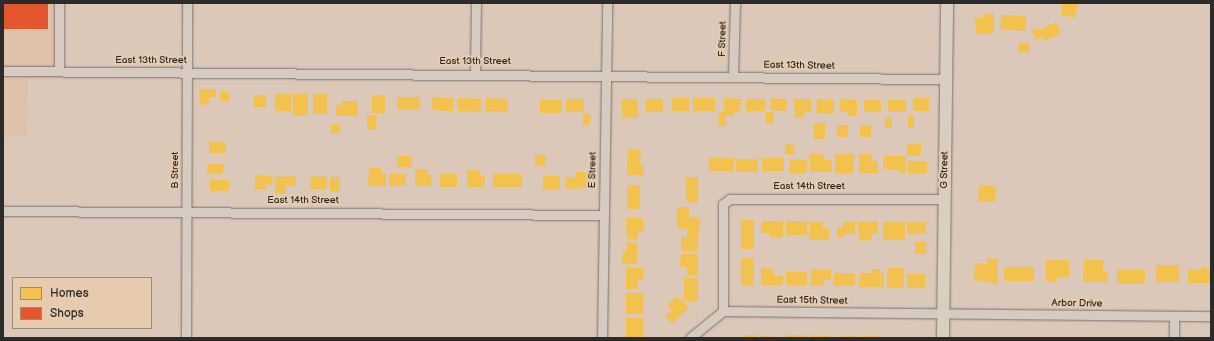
<!DOCTYPE html>
<style>
body{margin:0}
#map{position:relative;width:1214px;height:341px;overflow:hidden;background:#dbc8b9;font-family:"Balsamiq Sans",sans-serif}
div>[style]{position:absolute}
.built>*{inset:0;background:#dec1ab}
.homes>*{inset:0;background:#f2c14e;transform-origin:0 0}
.shops>*{inset:0;background:#e4572e;transform-origin:0 0}
.roads{filter:drop-shadow(0 0 1px #7a726b) drop-shadow(0 0 1px #7a726b)}
.minor>*{height:9px;margin:-4.5px;padding:0 4.5px;transform-origin:4.5px;border-radius:4.5px;background:#d5cbc0}
.major>*{height:12px;margin:-6px;padding:0 6px;transform-origin:6px;border-radius:6px;background:#d9cec1}
span{translate:-50% -50%;white-space:nowrap;text-align:center;line-height:1.15;-webkit-text-stroke:4px #e7cbae;paint-order:stroke}
.street-label{font-size:10px;color:#2b2b2b}
.frame{position:absolute;inset:0;border:4px solid #2b2b2b;pointer-events:none}
.legend{position:absolute;left:12px;top:277px;width:140px;height:52px;box-sizing:border-box;background:#e7cbae;border:1px solid #9c8b7a;margin:0;padding:5px 7px;list-style:none;font-size:12px;color:#2b2b2b}
.legend li{display:flex;align-items:center;gap:8px;height:20px}
.legend b{width:20px;border:1px solid #9c8b7a}
</style>
<div id="map">
<div class="built">
<i style="clip-path:polygon(3px 3px,62px 3px,61px 79px,28px 79px,27px 137px,3px 137px)"></i>
</div>
<div class="homes">
<i style="clip-path:polygon(1062px 3px,1078px 3px,1075px 18px,1062px 15px)"></i>
<i style="clip-path:polygon(994px 13px,994px 34px,976px 34px,975px 18px,984px 18px,984px 14px)"></i>
<i style="left:1001px;top:15px;width:25px;height:15px;rotate:2deg"></i>
<i style="clip-path:polygon(1056px 22px,1061px 33px,1044px 41px,1042px 37px,1036px 40px,1031px 30px,1037px 28px,1038px 30px)"></i>
<i style="left:1030px;top:43px;width:9px;height:12px;rotate:90deg"></i>
<i style="clip-path:polygon(199px 89px,215px 89px,216px 97px,209px 97px,209px 104px,200px 105px)"></i>
<i style="left:220px;top:92px;width:9px;height:9px"></i>
<i style="left:275px;top:94px;width:16px;height:17px"></i>
<i style="left:293px;top:94px;width:15px;height:22px"></i>
<i style="left:313px;top:94px;width:14px;height:20px"></i>
<i style="left:254px;top:95px;width:12px;height:12px"></i>
<i style="left:372px;top:95px;width:13px;height:18px"></i>
<i style="left:397px;top:97px;width:23px;height:13px"></i>
<i style="left:432px;top:97px;width:22px;height:13px;rotate:3deg"></i>
<i style="left:458px;top:98px;width:23px;height:13px;rotate:2deg"></i>
<i style="left:486px;top:98px;width:22px;height:13px;rotate:3deg"></i>
<i style="left:672px;top:98px;width:17px;height:13px"></i>
<i style="left:693px;top:98px;width:22px;height:13px"></i>
<i style="clip-path:polygon(724px 98px,741px 99px,740px 112px,734px 112px,734px 116px,726px 116px,726px 126px,718px 126px,719px 112px,727px 112px,724px 111px)"></i>
<i style="left:771px;top:98px;width:16px;height:12px;rotate:4deg"></i>
<i style="left:913px;top:98px;width:16px;height:13px"></i>
<i style="left:584px;top:99px;width:13px;height:18px;rotate:90deg"></i>
<i style="left:622px;top:99px;width:16px;height:19px"></i>
<i style="left:646px;top:99px;width:17px;height:13px"></i>
<i style="left:746px;top:99px;width:19px;height:12px"></i>
<i style="clip-path:polygon(794px 99px,811px 99px,811px 112px,804px 112px,804px 117px,795px 118px)"></i>
<i style="left:817px;top:99px;width:17px;height:14px;rotate:3deg"></i>
<i style="clip-path:polygon(840px 99px,857px 100px,857px 116px,847px 116px,847px 112px,840px 112px)"></i>
<i style="left:540px;top:100px;width:22px;height:13px"></i>
<i style="left:864px;top:100px;width:17px;height:12px"></i>
<i style="left:888px;top:100px;width:18px;height:12px"></i>
<i style="clip-path:polygon(342px 101px,358px 101px,358px 116px,336px 116px,336px 105px,342px 105px)"></i>
<i style="left:766px;top:112px;width:8px;height:11px"></i>
<i style="left:583px;top:114px;width:7px;height:11px"></i>
<i style="clip-path:polygon(367px 115px,377px 115px,376px 130px,367px 129px)"></i>
<i style="left:908px;top:116px;width:6px;height:12px"></i>
<i style="left:885px;top:118px;width:7px;height:10px"></i>
<i style="left:814px;top:123px;width:11px;height:16px"></i>
<i style="left:331px;top:124px;width:9px;height:10px"></i>
<i style="left:837px;top:125px;width:11px;height:12px"></i>
<i style="left:860px;top:125px;width:11px;height:12px"></i>
<i style="left:209px;top:142px;width:17px;height:11px"></i>
<i style="left:786px;top:144px;width:9px;height:10px;rotate:6deg"></i>
<i style="left:907px;top:144px;width:14px;height:12px"></i>
<i style="clip-path:polygon(628px 149px,641px 150px,640px 165px,644px 165px,644px 175px,627px 175px)"></i>
<i style="clip-path:polygon(810px 154px,824px 154px,824px 159px,832px 160px,832px 172px,810px 172px)"></i>
<i style="left:835px;top:154px;width:19px;height:19px"></i>
<i style="clip-path:polygon(859px 154px,872px 154px,872px 161px,878px 161px,878px 174px,859px 173px)"></i>
<i style="left:535px;top:155px;width:11px;height:11px"></i>
<i style="left:397px;top:156px;width:15px;height:11px"></i>
<i style="clip-path:polygon(884px 156px,906px 156px,905px 173px,899px 173px,899px 170px,883px 169px)"></i>
<i style="left:709px;top:158px;width:25px;height:13px"></i>
<i style="left:762px;top:158px;width:22px;height:13px"></i>
<i style="left:758px;top:159px;width:13px;height:22px;rotate:90deg"></i>
<i style="left:790px;top:159px;width:17px;height:14px;rotate:3deg"></i>
<i style="left:908px;top:161px;width:19px;height:12px"></i>
<i style="left:207px;top:164px;width:16px;height:10px"></i>
<i style="clip-path:polygon(369px 168px,381px 168px,381px 174px,386px 174px,386px 186px,368px 186px)"></i>
<i style="clip-path:polygon(415px 169px,428px 169px,427px 175px,432px 175px,431px 186px,415px 186px)"></i>
<i style="clip-path:polygon(467px 170px,480px 170px,479px 176px,485px 176px,484px 187px,467px 187px)"></i>
<i style="clip-path:polygon(575px 172px,588px 172px,588px 188px,566px 189px,566px 178px,575px 177px)"></i>
<i style="left:389px;top:174px;width:17px;height:12px"></i>
<i style="left:440px;top:174px;width:17px;height:13px"></i>
<i style="left:522px;top:174px;width:13px;height:29px;rotate:90deg"></i>
<i style="clip-path:polygon(255px 175px,273px 176px,272px 185px,266px 184px,266px 190px,255px 189px)"></i>
<i style="clip-path:polygon(296px 176px,296px 186px,286px 186px,286px 194px,275px 194px,275px 177px)"></i>
<i style="left:311px;top:176px;width:16px;height:13px;rotate:4deg"></i>
<i style="left:543px;top:176px;width:17px;height:13px"></i>
<i style="left:330px;top:177px;width:10px;height:14px"></i>
<i style="clip-path:polygon(685px 177px,698px 177px,698px 203px,687px 202px)"></i>
<i style="left:229px;top:180px;width:11px;height:19px;rotate:90deg"></i>
<i style="left:627px;top:185px;width:13px;height:24px"></i>
<i style="left:979px;top:185px;width:17px;height:16px;rotate:3deg"></i>
<i style="clip-path:polygon(677px 207px,689px 207px,689px 217px,700px 218px,697px 251px,681px 251px,681px 237px,687px 237px,687px 229px,677px 228px)"></i>
<i style="clip-path:polygon(626px 218px,643px 218px,644px 231px,638px 231px,638px 239px,627px 239px)"></i>
<i style="left:754px;top:220px;width:29px;height:13px;rotate:90deg"></i>
<i style="clip-path:polygon(762px 221px,783px 221px,783px 238px,770px 237px,770px 233px,761px 233px)"></i>
<i style="left:786px;top:221px;width:21px;height:14px"></i>
<i style="clip-path:polygon(878px 221px,878px 233px,872px 234px,872px 240px,859px 241px,858px 222px)"></i>
<i style="clip-path:polygon(810px 222px,823px 222px,822px 228px,829px 228px,829px 240px,809px 240px)"></i>
<i style="clip-path:polygon(843px 222px,855px 222px,855px 234px,843px 234px,843px 238px,837px 238px,837px 227px,843px 227px)"></i>
<i style="left:883px;top:222px;width:22px;height:18px"></i>
<i style="left:907px;top:222px;width:19px;height:12px"></i>
<i style="clip-path:polygon(627px 242px,637px 243px,637px 264px,622px 264px,623px 251px,626px 251px)"></i>
<i style="left:915px;top:242px;width:11px;height:12px"></i>
<i style="clip-path:polygon(681px 254px,698px 254px,698px 276px,687px 276px,687px 267px,680px 267px)"></i>
<i style="left:741px;top:258px;width:13px;height:28px"></i>
<i style="clip-path:polygon(987px 258px,998px 259px,998px 284px,974px 280px,975px 263px,987px 264px)"></i>
<i style="clip-path:polygon(1046px 260px,1069px 260px,1069px 277px,1057px 277px,1057px 282px,1046px 282px)"></i>
<i style="clip-path:polygon(1084px 260px,1103px 260px,1103px 272px,1108px 272px,1107px 282px,1083px 282px)"></i>
<i style="left:1156px;top:265px;width:23px;height:17px"></i>
<i style="clip-path:polygon(1201px 266px,1211px 270px,1211px 283px,1188px 283px,1188px 270px,1201px 270px)"></i>
<i style="left:1004px;top:267px;width:30px;height:14px"></i>
<i style="clip-path:polygon(626px 268px,643px 268px,643px 280px,638px 280px,638px 289px,626px 289px)"></i>
<i style="clip-path:polygon(761px 268px,774px 269px,773px 276px,783px 276px,782px 286px,761px 285px)"></i>
<i style="left:887px;top:268px;width:17px;height:20px"></i>
<i style="clip-path:polygon(811px 269px,831px 270px,831px 280px,824px 280px,824px 286px,811px 286px)"></i>
<i style="clip-path:polygon(871px 269px,880px 269px,880px 273px,884px 273px,884px 287px,859px 287px,860px 273px,871px 273px)"></i>
<i style="left:1117px;top:270px;width:28px;height:14px"></i>
<i style="left:786px;top:272px;width:21px;height:13px"></i>
<i style="left:855px;top:273px;width:13px;height:21px;rotate:90deg"></i>
<i style="left:907px;top:274px;width:18px;height:14px"></i>
<i style="left:684px;top:278px;width:14px;height:23px"></i>
<i style="left:626px;top:293px;width:17px;height:21px"></i>
<i style="clip-path:polygon(677px 296px,689px 308px,672px 324px,665px 316px,672px 310px,667px 305px)"></i>
<i style="left:626px;top:318px;width:17px;height:20px"></i>
<i style="left:744px;top:335px;width:14px;height:3px"></i>
<i style="left:786px;top:335px;width:19px;height:3px"></i>
<i style="clip-path:polygon(810px 335px,830px 336px,830px 338px,810px 338px)"></i>
<i style="clip-path:polygon(761px 336px,781px 337px,781px 338px,761px 338px)"></i>
<i style="clip-path:polygon(855px 336px,855px 338px,833px 338px,832px 337px)"></i>
<i style="left:860px;top:336px;width:20px;height:2px"></i>
</div>
<div class="shops">
<i style="left:3px;top:3px;width:45px;height:26px"></i>
</div>
<div class="roads">
<div class="minor">
<i style="left:59px;top:3px;width:68px;rotate:90deg"></i>
<i style="left:3px;top:71px;width:943px;rotate:0.49deg"></i>
<i style="left:475px;top:73px;width:70px;rotate:-89.2deg"></i>
<i style="left:733px;top:76px;width:73px;rotate:-88.4deg"></i>
<i style="left:3px;top:211px;width:601px;rotate:0.38deg"></i>
<i style="left:723px;top:311px;width:107px;rotate:-90deg"></i>
<i style="left:723px;top:204px;width:9px;rotate:-36deg"></i>
<i style="left:730px;top:199px;width:214px"></i>
<i style="left:186px;top:338px;width:335px;rotate:-89.8deg"></i>
<i style="left:602px;top:338px;width:335px;rotate:-89.1deg"></i>
<i style="left:690px;top:338px;width:43px;rotate:-39.3deg"></i>
<i style="left:723px;top:311px;width:488px;rotate:0.6deg"></i>
<i style="left:1174px;top:338px;width:22px;rotate:-90deg"></i>
</div>
<div class="major">
<i style="left:943px;top:338px;width:335px;rotate:-89.3deg"></i>
</div>
</div>
<div class="street-label">
<span style="left:723px;top:39px;rotate:-89deg">F Street</span>
<span style="left:151px;top:61px">East 13th Street</span>
<span style="left:475px;top:62px">East 13th Street</span>
<span style="left:799px;top:66px;rotate:1deg">East 13th Street</span>
<span style="left:176px;top:170px;rotate:-90deg">B Street</span>
<span style="left:593px;top:170px;rotate:-89deg">E Street</span>
<span style="left:945px;top:170px;rotate:-89deg">G Street</span>
<span style="left:809px;top:187px">East 14th Street</span>
<span style="left:303px;top:201px">East 14th Street</span>
<span style="left:812px;top:301px;rotate:1deg">East 15th Street</span>
<span style="left:1077px;top:304px;rotate:1deg">Arbor Drive</span>
</div>
<div class="frame"></div>
<ul class="legend">
<li><b style="height:11px;background:#f2c14e"></b>Homes</li>
<li><b style="height:11px;background:#e4572e"></b>Shops</li>
</ul>
</div>
